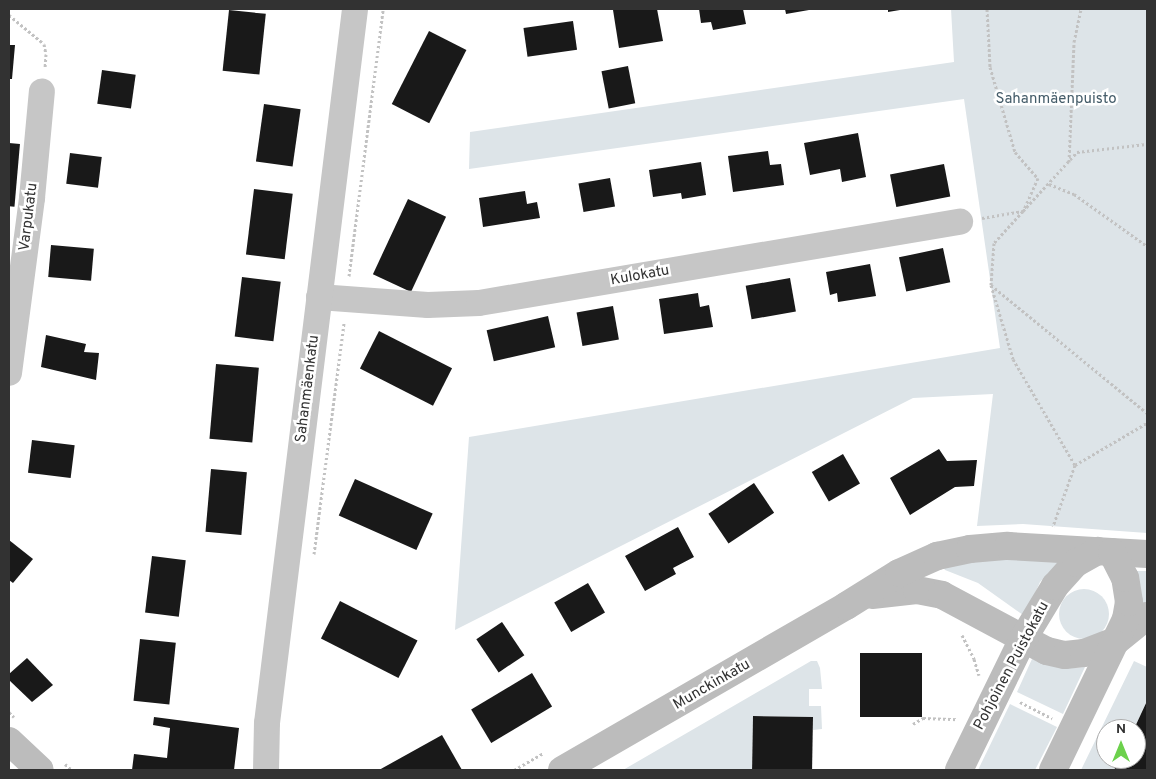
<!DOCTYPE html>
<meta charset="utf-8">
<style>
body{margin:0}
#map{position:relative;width:1156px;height:779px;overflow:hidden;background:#fff;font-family:Overpass,sans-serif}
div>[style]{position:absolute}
.green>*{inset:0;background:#dde4e8}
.round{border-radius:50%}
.building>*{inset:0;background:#191919;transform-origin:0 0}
.path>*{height:3px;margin-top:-1.5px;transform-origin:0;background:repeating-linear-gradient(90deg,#c2c2c2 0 2.5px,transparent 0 5px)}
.street>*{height:26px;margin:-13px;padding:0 13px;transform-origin:13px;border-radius:13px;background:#c6c6c6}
.secondary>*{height:28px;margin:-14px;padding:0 14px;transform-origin:14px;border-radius:14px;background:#bcbcbc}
span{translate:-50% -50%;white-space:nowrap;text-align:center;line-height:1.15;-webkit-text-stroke:5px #fff;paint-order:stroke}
.park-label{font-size:15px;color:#445c69}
.street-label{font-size:15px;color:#323232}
.frame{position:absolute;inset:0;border:10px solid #323232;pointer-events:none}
.north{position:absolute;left:1096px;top:719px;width:50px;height:50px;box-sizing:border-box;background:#fff;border:1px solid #adadad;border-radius:50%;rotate:0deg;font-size:14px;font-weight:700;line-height:20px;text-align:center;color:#323232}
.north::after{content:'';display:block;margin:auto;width:18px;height:22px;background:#6cd14c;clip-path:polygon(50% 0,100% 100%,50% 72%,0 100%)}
</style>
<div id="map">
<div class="green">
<i style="clip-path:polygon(951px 9px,1147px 9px,1147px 533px,1023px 524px,977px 526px,993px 394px,913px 398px,455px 630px,469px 437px,1000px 348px,964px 99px,469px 169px,470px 132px,954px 62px)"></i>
<i style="clip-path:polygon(972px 559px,1065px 560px,1056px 566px,1040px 582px,1026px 614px,1023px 615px,978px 583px,945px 570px,943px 567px)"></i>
<i style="clip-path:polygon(1132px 571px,1147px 571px,1147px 603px,1142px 606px,1140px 585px)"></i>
<i class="round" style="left:1059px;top:589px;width:50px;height:50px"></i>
<i style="clip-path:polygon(1032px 659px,1072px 668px,1085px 667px,1063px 714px,1017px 692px)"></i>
<i style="clip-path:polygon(811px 661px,817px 661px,820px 668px,822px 689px,809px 689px,809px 706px,821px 706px,822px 729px,813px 730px,813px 717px,753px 716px,752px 770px,623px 770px)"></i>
<i style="clip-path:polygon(1134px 661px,1147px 667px,1147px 701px,1134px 729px,1106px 729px,1106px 759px,1120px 759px,1114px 770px,1081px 770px)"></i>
<i style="clip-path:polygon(1010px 704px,1057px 727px,1035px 770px,978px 770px)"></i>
</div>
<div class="building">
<i style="clip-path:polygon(622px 9px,657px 9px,663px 41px,619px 48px,613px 10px)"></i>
<i style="clip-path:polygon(699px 9px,743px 9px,746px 24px,713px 30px,711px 22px,701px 23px)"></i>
<i style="clip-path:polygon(785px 9px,808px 9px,809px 10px,786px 14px)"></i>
<i style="clip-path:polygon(888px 9px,900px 9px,900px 10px,888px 12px)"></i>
<i style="left:229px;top:10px;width:37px;height:61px;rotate:6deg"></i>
<i style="left:573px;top:21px;width:29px;height:50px;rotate:82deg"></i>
<i style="left:429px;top:31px;width:42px;height:82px;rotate:27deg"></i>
<i style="clip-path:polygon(9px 45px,15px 45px,12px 79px,9px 79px)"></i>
<i style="left:628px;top:66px;width:38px;height:27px;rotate:79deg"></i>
<i style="left:102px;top:70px;width:34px;height:34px;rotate:8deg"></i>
<i style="left:264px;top:104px;width:37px;height:58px;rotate:8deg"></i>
<i style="clip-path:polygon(858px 133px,866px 177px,842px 182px,840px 169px,810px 175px,804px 143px)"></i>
<i style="left:9px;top:143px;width:11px;height:63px;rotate:5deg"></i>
<i style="clip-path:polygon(768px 151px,770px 165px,781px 164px,784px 185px,733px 192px,728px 156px)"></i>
<i style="left:70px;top:153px;width:32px;height:31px;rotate:7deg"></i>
<i style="clip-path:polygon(701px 162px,706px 195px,682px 199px,681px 193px,653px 197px,649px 170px)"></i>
<i style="left:944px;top:164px;width:33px;height:55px;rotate:79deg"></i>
<i style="left:610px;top:178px;width:29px;height:32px;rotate:80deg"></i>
<i style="left:254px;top:189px;width:39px;height:66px;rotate:7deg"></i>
<i style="clip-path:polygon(525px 191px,527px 204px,537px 202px,540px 218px,483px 227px,479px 198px)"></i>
<i style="left:408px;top:199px;width:42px;height:83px;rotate:25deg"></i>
<i style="left:51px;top:245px;width:43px;height:32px;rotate:5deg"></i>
<i style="left:943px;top:248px;width:35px;height:45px;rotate:78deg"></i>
<i style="clip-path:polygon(870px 264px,876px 296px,838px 302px,837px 293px,830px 295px,826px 272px)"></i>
<i style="left:242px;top:277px;width:39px;height:60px;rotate:7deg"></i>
<i style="left:790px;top:278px;width:34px;height:45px;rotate:80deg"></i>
<i style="clip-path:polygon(698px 293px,700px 307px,709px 305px,713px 327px,664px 334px,659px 299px)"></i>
<i style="left:613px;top:306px;width:34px;height:37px;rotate:80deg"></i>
<i style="left:548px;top:316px;width:32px;height:63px;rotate:77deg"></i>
<i style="left:379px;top:331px;width:82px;height:42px;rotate:27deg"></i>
<i style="clip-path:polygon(46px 335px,86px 344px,84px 352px,99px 353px,96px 380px,41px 367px)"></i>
<i style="left:216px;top:364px;width:43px;height:75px;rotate:5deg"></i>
<i style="left:32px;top:440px;width:43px;height:33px;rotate:7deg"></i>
<i style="clip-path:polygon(939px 449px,947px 461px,977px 460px,974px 486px,955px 487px,910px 515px,890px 478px)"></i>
<i style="left:843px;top:454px;width:34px;height:36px;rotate:60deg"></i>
<i style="left:211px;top:469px;width:36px;height:63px;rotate:5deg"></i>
<i style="left:355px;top:479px;width:85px;height:40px;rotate:24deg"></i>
<i style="left:754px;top:483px;width:36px;height:55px;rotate:56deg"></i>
<i style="clip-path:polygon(678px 527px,694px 557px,673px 568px,676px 574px,645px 591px,625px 556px)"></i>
<i style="clip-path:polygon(9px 540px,33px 559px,13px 583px,9px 580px)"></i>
<i style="left:152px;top:556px;width:34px;height:57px;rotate:7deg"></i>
<i style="left:588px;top:583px;width:34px;height:39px;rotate:60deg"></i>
<i style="left:340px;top:601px;width:87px;height:42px;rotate:27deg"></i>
<i style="left:502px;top:622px;width:40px;height:31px;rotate:56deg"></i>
<i style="left:140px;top:639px;width:36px;height:62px;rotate:6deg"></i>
<i style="left:860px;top:653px;width:62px;height:64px"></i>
<i style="clip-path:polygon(27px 658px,53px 685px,32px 702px,9px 680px,9px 674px)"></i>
<i style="left:532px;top:673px;width:39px;height:71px;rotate:59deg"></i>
<i style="clip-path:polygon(1147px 701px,1147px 770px,1114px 770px,1120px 759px,1136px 759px,1136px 729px,1134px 729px)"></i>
<i style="left:753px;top:716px;width:60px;height:54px;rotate:1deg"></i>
<i style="clip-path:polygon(154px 717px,239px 728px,234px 770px,132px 770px,134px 754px,167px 758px,170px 728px,153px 725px)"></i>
<i style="clip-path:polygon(442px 735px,462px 770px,379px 770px)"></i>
</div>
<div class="path">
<i style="left:987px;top:9px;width:58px;rotate:87deg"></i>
<i style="left:990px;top:67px;width:89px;rotate:73.6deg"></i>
<i style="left:1015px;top:152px;width:35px;rotate:49deg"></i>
<i style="left:1038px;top:178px;width:36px;rotate:114deg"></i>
<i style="left:1023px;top:211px;width:43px;rotate:132.2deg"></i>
<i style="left:994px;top:243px;width:42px;rotate:94.1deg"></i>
<i style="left:991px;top:285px;width:77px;rotate:73.4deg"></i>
<i style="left:1013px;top:359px;width:123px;rotate:59.7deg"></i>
<i style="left:1075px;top:465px;width:65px;rotate:109.8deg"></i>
<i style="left:9px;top:15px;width:45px;rotate:39.6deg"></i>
<i style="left:44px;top:44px;width:10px;rotate:79deg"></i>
<i style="left:46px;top:54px;width:14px;rotate:94deg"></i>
<i style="left:1069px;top:162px;width:120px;rotate:-87.6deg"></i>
<i style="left:1074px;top:42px;width:34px;rotate:-78deg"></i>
<i style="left:1049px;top:184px;width:27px;rotate:22deg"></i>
<i style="left:1074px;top:194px;width:90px;rotate:35.5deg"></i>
<i style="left:982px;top:218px;width:42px;rotate:-9.7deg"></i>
<i style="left:1023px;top:211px;width:80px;rotate:-47.5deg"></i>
<i style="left:1077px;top:152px;width:70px;rotate:-6.5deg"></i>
<i style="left:349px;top:276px;width:269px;rotate:-82.7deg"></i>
<i style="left:991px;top:285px;width:202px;rotate:39.4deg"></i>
<i style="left:1075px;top:465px;width:83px;rotate:-30.3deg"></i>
<i style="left:314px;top:554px;width:234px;rotate:-82.6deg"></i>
<i style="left:962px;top:635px;width:27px;rotate:63deg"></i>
<i style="left:974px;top:659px;width:17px;rotate:73deg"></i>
<i style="left:1020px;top:702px;width:36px;rotate:27deg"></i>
<i style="left:9px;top:712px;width:7px;rotate:45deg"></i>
<i style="left:913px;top:724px;width:12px;rotate:-31deg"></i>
<i style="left:923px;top:718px;width:35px;rotate:2deg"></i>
<i style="left:65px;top:764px;width:9px;rotate:41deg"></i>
<i style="left:514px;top:770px;width:34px;rotate:-30deg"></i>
</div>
<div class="street">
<i style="left:319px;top:297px;width:109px;rotate:4.2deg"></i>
<i style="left:428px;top:305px;width:51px;rotate:-2.2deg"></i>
<i style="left:479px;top:303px;width:488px;rotate:-9.6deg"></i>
<i style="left:9px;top:373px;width:177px;rotate:-82.5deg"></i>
<i style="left:32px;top:198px;width:107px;rotate:-84.7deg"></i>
<i style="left:266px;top:770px;width:47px;rotate:-88.8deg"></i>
<i style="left:267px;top:723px;width:719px;rotate:-82.97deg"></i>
</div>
<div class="secondary">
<i style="left:872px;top:595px;width:45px;rotate:-6.3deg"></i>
<i style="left:917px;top:590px;width:25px;rotate:11deg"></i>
<i style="left:942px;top:595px;width:119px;rotate:28.1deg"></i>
<i style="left:1047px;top:651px;width:18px;rotate:13deg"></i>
<i style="left:1065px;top:655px;width:19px;rotate:-6deg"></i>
<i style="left:1084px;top:653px;width:34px;rotate:-21deg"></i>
<i style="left:1116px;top:641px;width:40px;rotate:-39deg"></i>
<i style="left:9px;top:741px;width:42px;rotate:43.1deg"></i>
<i style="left:562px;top:770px;width:328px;rotate:-30deg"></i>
<i style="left:846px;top:606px;width:62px;rotate:-31.9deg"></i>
<i style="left:899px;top:573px;width:42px;rotate:-24.1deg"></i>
<i style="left:937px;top:556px;width:34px;rotate:-12deg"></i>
<i style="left:970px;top:549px;width:38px;rotate:-5deg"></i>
<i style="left:1008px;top:546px;width:139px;rotate:3.3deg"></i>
<i style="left:959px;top:770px;width:146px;rotate:-64deg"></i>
<i style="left:1023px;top:639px;width:62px;rotate:-58.9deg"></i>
<i style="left:1055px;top:586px;width:31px;rotate:-48deg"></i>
<i style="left:1076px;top:563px;width:25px;rotate:-29deg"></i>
<i style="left:1053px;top:770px;width:168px;rotate:-64.2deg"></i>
<i style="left:1126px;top:619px;width:17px;rotate:-80deg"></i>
<i style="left:1129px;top:602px;width:24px;rotate:-99deg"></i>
<i style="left:1125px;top:578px;width:29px;rotate:-117deg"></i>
</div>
<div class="park-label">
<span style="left:1056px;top:100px">Sahanmäenpuisto</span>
</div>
<div class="street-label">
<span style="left:29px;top:217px;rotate:-83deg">Varpukatu</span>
<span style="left:640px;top:276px;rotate:-10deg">Kulokatu</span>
<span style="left:308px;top:389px;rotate:-83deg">Sahanmäenkatu</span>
<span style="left:1012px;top:666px;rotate:-62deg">Pohjoinen Puistokatu</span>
<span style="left:712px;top:685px;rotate:-30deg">Munckinkatu</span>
</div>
<div class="frame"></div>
<div class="north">N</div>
</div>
